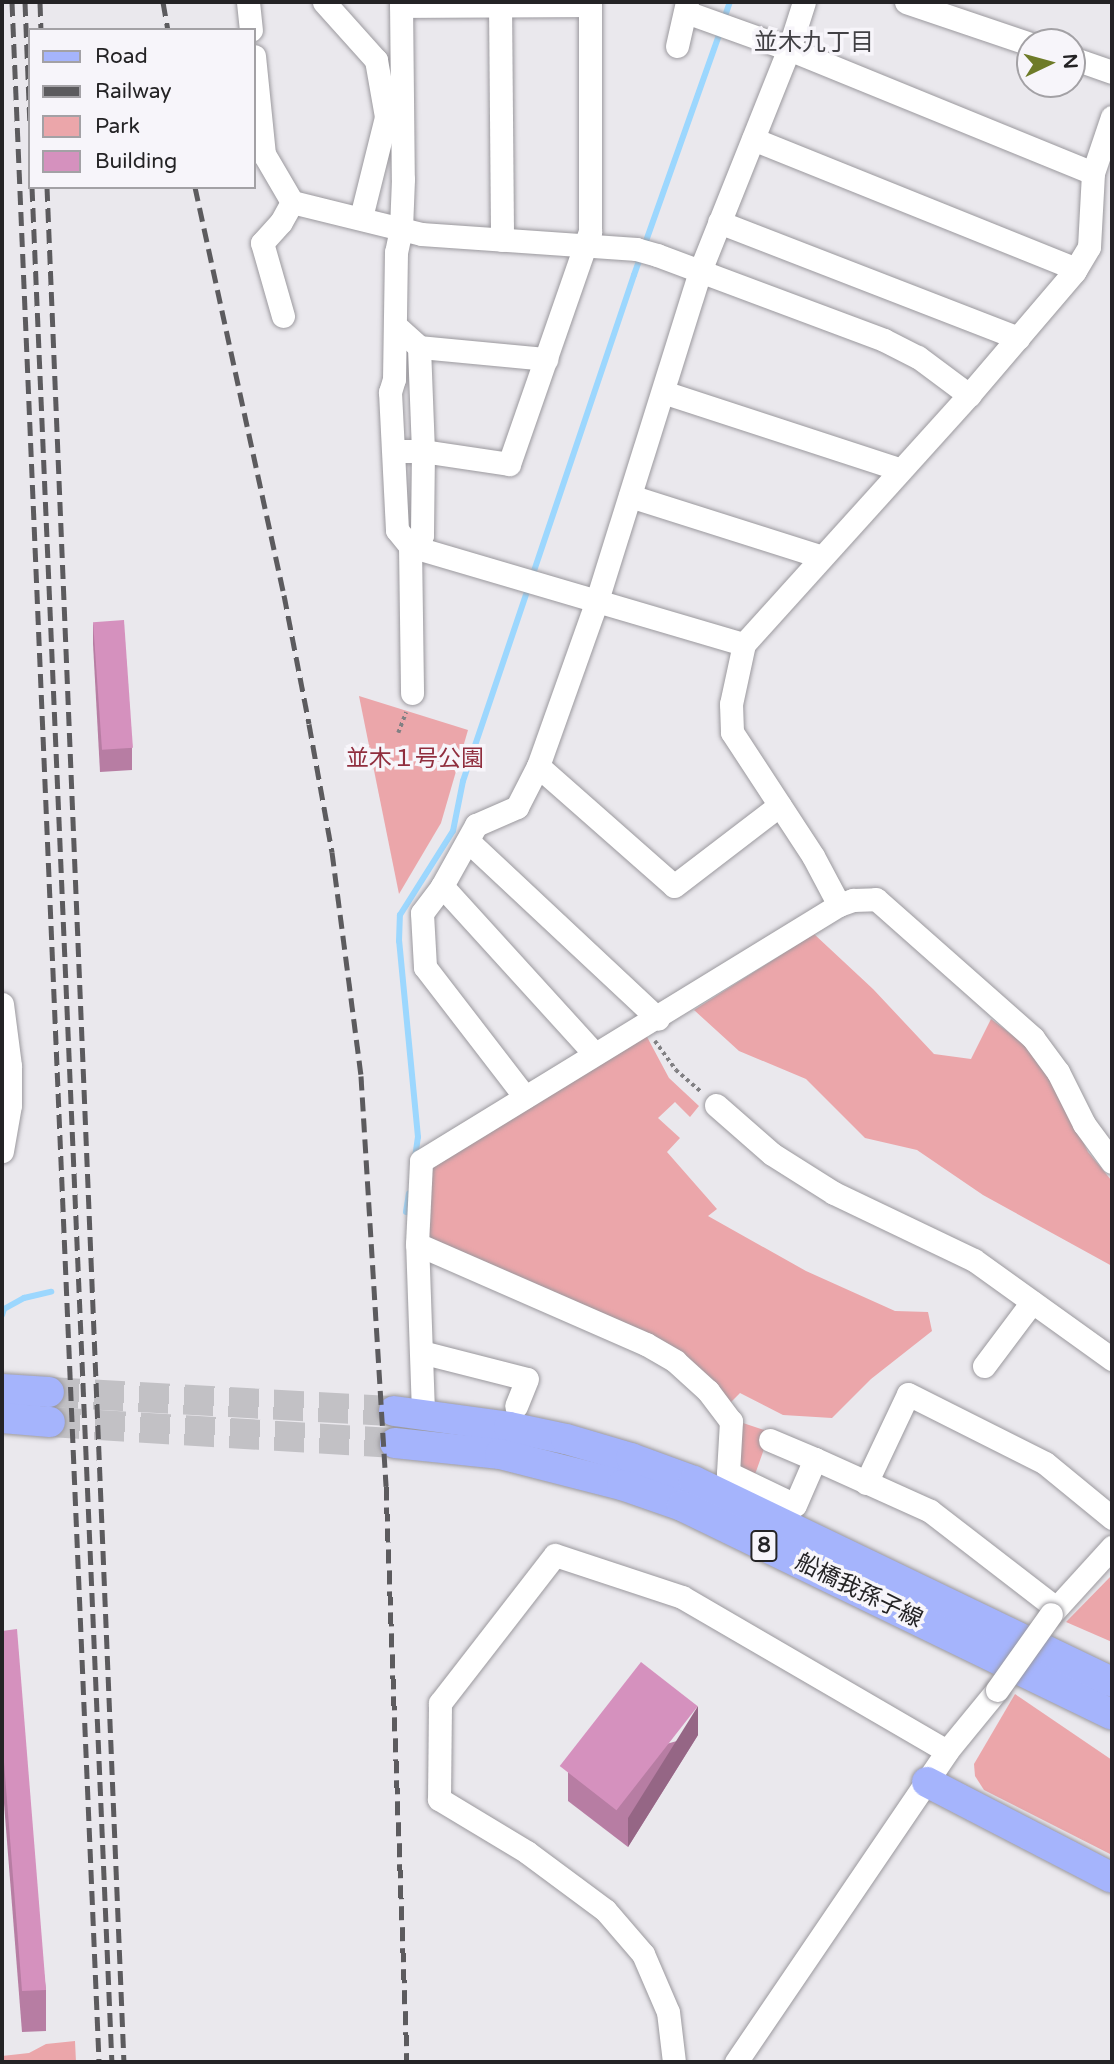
<!DOCTYPE html>
<meta charset="utf-8">
<style>
body{margin:0}
#map{position:relative;width:1114px;height:2064px;overflow:hidden;background:#eae8ed;font-family:"Varela Round","Noto Sans JP",sans-serif}
div>[style]{position:absolute}
.green>*{inset:0;background:#eba6aa}
.stream>*{height:6px;margin:-3px;padding:0 3px;transform-origin:3px;border-radius:3px;background:#9cd7fe}
.major-tunnel>*{height:30px;margin-top:-15px;transform-origin:0;background:repeating-linear-gradient(90deg,#c2c1c5 0 30px,transparent 0 45px)}
.path>*{height:3.5px;margin-top:-1.75px;transform-origin:0;background:repeating-linear-gradient(90deg,#818083 0 3.5px,transparent 0 7px)}
.roads{filter:drop-shadow(0 0 2px #9b999e) drop-shadow(0 0 2px #9b999e)}
.minor>*{height:23px;margin:-11.5px;padding:0 11.5px;transform-origin:11.5px;border-radius:11.5px;background:#fff}
.major>*{height:30px;margin:-15px;padding:0 15px;transform-origin:15px;border-radius:15px;background:#a5b4fc}
.rail>*{height:5px;margin-top:-2.5px;transform-origin:0;background:repeating-linear-gradient(90deg,#5c5b5e 0 14px,transparent 0 21px)}
.bridges{filter:drop-shadow(0 0 2px #9b999e) drop-shadow(0 0 2px #9b999e)}
.minor-bridge>*{height:23px;margin:-11.5px;padding:0 11.5px;transform-origin:11.5px;border-radius:11.5px;background:#fff}
.wall>*{inset:0;background:#b77da3}
.shaded-wall>*{inset:0;background:#956685}
.building>*{inset:0;background:#d591be;transform-origin:0 0}
span{translate:-50% -50%;white-space:nowrap;text-align:center;line-height:1.15;-webkit-text-stroke:7px #f7f5fa;paint-order:stroke}
.shield-label span{padding:2px 5px;background:#f7f5fa;border:2px solid;border-radius:5px;-webkit-text-stroke-width:0}
.shield-label{font-size:21px;color:#242325;font-weight:700}
.park-label{font-size:23px;color:#902e3e}
.street-label{font-size:23px;color:#242325}
.neighbourhood-label{font-size:24px;color:#424145}
.frame{position:absolute;inset:0;border:4px solid #242325;pointer-events:none}
.legend{position:absolute;left:28px;top:28px;width:228px;height:161px;box-sizing:border-box;background:#f7f5fa;border:2px solid #a3a1a5;margin:0;padding:9px 12px;list-style:none;font-size:21px;color:#242325}
.legend li{display:flex;align-items:center;gap:14px;height:35px}
.legend b{width:35px;border:2px solid #a3a1a5}
.north{position:absolute;left:1016px;top:28px;width:70px;height:70px;box-sizing:border-box;background:#f7f5fa;border:2px solid #a3a1a5;border-radius:50%;rotate:85deg;font-size:19px;font-weight:700;line-height:28px;text-align:center;color:#242325}
.north::after{content:'';display:block;margin:auto;width:24px;height:32px;background:#6e7b28;clip-path:polygon(50% 0,100% 100%,50% 72%,0 100%)}
</style>
<div id="map">
<div class="green">
<i style="clip-path:polygon(359px 696px,468px 730px,441px 823px,399px 894px)"></i>
<i style="clip-path:polygon(814px 934px,873px 989px,934px 1054px,971px 1059px,991px 1019px,1028px 1047px,1058px 1091px,1088px 1152px,1112px 1181px,1112px 1266px,983px 1195px,917px 1150px,865px 1138px,806px 1079px,739px 1051px,694px 1010px)"></i>
<i style="clip-path:polygon(646px 1035px,669px 1078px,699px 1106px,690px 1117px,675px 1102px,658px 1118px,680px 1138px,667px 1152px,717px 1209px,708px 1216px,806px 1271px,895px 1311px,928px 1312px,932px 1331px,871px 1379px,832px 1418px,783px 1415px,740px 1393px,727px 1406px,715px 1388px,427px 1241px,432px 1162px)"></i>
<i style="clip-path:polygon(737px 1421px,770px 1432px,753px 1480px,735px 1472px)"></i>
<i style="clip-path:polygon(1112px 1575px,1112px 1642px,1066px 1622px)"></i>
<i style="clip-path:polygon(1015px 1694px,1112px 1760px,1112px 1855px,984px 1790px,975px 1776px,974px 1764px)"></i>
<i style="clip-path:polygon(75px 2041px,76px 2062px,2px 2062px,2px 2056px,29px 2053px,46px 2044px)"></i>
</div>
<div class="stream">
<i style="left:724px;top:19px;width:18px;rotate:-71deg"></i>
<i style="left:415px;top:1158px;width:21px;rotate:-82deg"></i>
<i style="left:418px;top:1137px;width:197px;rotate:-95.5deg"></i>
<i style="left:399px;top:941px;width:26px;rotate:-88deg"></i>
<i style="left:400px;top:915px;width:99px;rotate:-57.8deg"></i>
<i style="left:453px;top:831px;width:51px;rotate:-78.7deg"></i>
<i style="left:463px;top:781px;width:534px;rotate:-71.33deg"></i>
<i style="left:634px;top:275px;width:261px;rotate:-70.5deg"></i>
<i style="left:406px;top:1212px;width:19px;rotate:-81deg"></i>
<i style="left:2px;top:1315px;width:6px;rotate:-72deg"></i>
<i style="left:4px;top:1309px;width:23px;rotate:-29deg"></i>
<i style="left:24px;top:1298px;width:28px;rotate:-13deg"></i>
</div>
<div class="major-tunnel">
<i style="left:49px;top:1392px;width:346px;rotate:3.2deg"></i>
<i style="left:50px;top:1422px;width:346px;rotate:3.5deg"></i>
</div>
<div class="path">
<i style="left:398px;top:733px;width:22px;rotate:-69deg"></i>
<i style="left:655px;top:1041px;width:36px;rotate:54deg"></i>
<i style="left:676px;top:1070px;width:33px;rotate:41deg"></i>
</div>
<div class="roads">
<div class="minor">
<i style="left:248px;top:2px;width:28px;rotate:84deg"></i>
<i style="left:324px;top:2px;width:78px;rotate:48.1deg"></i>
<i style="left:376px;top:60px;width:58px;rotate:80deg"></i>
<i style="left:386px;top:117px;width:103px;rotate:104deg"></i>
<i style="left:401px;top:2px;width:177px;rotate:89.4deg"></i>
<i style="left:403px;top:179px;width:50px;rotate:92.3deg"></i>
<i style="left:401px;top:229px;width:24px;rotate:102deg"></i>
<i style="left:396px;top:252px;width:127px;rotate:90.9deg"></i>
<i style="left:394px;top:379px;width:14px;rotate:107deg"></i>
<i style="left:390px;top:392px;width:138px;rotate:87.1deg"></i>
<i style="left:397px;top:530px;width:21px;rotate:51deg"></i>
<i style="left:410px;top:546px;width:348px;rotate:16.4deg"></i>
<i style="left:500px;top:2px;width:238px;rotate:89.5deg"></i>
<i style="left:906px;top:2px;width:131px;rotate:18.7deg"></i>
<i style="left:401px;top:6px;width:189px;rotate:-0.3deg"></i>
<i style="left:686px;top:12px;width:109px;rotate:19.8deg"></i>
<i style="left:789px;top:49px;width:328px;rotate:22.2deg"></i>
<i style="left:677px;top:46px;width:45px;rotate:-77.2deg"></i>
<i style="left:254px;top:56px;width:99px;rotate:84.2deg"></i>
<i style="left:264px;top:154px;width:56px;rotate:59.7deg"></i>
<i style="left:292px;top:202px;width:133px;rotate:13.9deg"></i>
<i style="left:421px;top:234px;width:216px;rotate:4deg"></i>
<i style="left:636px;top:249px;width:22px;rotate:16deg"></i>
<i style="left:657px;top:255px;width:242px;rotate:20.5deg"></i>
<i style="left:884px;top:340px;width:38px;rotate:27deg"></i>
<i style="left:918px;top:357px;width:64px;rotate:36.7deg"></i>
<i style="left:1072px;top:58px;width:42px;rotate:19.3deg"></i>
<i style="left:753px;top:139px;width:348px;rotate:21.9deg"></i>
<i style="left:719px;top:222px;width:321px;rotate:21.2deg"></i>
<i style="left:283px;top:316px;width:76px;rotate:-106deg"></i>
<i style="left:262px;top:243px;width:28px;rotate:-48deg"></i>
<i style="left:281px;top:222px;width:23px;rotate:-61deg"></i>
<i style="left:397px;top:327px;width:30px;rotate:42deg"></i>
<i style="left:419px;top:347px;width:104px;rotate:87.8deg"></i>
<i style="left:423px;top:451px;width:84px;rotate:90.7deg"></i>
<i style="left:422px;top:535px;width:16px;rotate:137deg"></i>
<i style="left:410px;top:546px;width:147px;rotate:89.2deg"></i>
<i style="left:419px;top:347px;width:128px;rotate:5.4deg"></i>
<i style="left:663px;top:392px;width:250px;rotate:18.1deg"></i>
<i style="left:394px;top:451px;width:29px"></i>
<i style="left:423px;top:451px;width:87px;rotate:8.6deg"></i>
<i style="left:509px;top:464px;width:246px;rotate:-70.8deg"></i>
<i style="left:590px;top:232px;width:230px;rotate:-90deg"></i>
<i style="left:630px;top:496px;width:201px;rotate:17.6deg"></i>
<i style="left:538px;top:766px;width:181px;rotate:41.4deg"></i>
<i style="left:674px;top:886px;width:133px;rotate:-37.4deg"></i>
<i style="left:468px;top:841px;width:260px;rotate:43.1deg"></i>
<i style="left:442px;top:886px;width:227px;rotate:47.7deg"></i>
<i style="left:839px;top:905px;width:55px;rotate:-118deg"></i>
<i style="left:813px;top:856px;width:148px;rotate:-123.2deg"></i>
<i style="left:732px;top:732px;width:28px;rotate:-92deg"></i>
<i style="left:731px;top:704px;width:61px;rotate:-77.8deg"></i>
<i style="left:744px;top:644px;width:336px;rotate:-47.9deg"></i>
<i style="left:969px;top:395px;width:162px;rotate:-49.5deg"></i>
<i style="left:1074px;top:272px;width:29px;rotate:-59deg"></i>
<i style="left:1089px;top:247px;width:74px;rotate:-86.9deg"></i>
<i style="left:1093px;top:173px;width:59px;rotate:-71.3deg"></i>
<i style="left:2px;top:1004px;width:63px;rotate:82.6deg"></i>
<i style="left:10px;top:1066px;width:39px;rotate:90deg"></i>
<i style="left:10px;top:1105px;width:47px;rotate:99.9deg"></i>
<i style="left:525px;top:1097px;width:164px;rotate:-127.6deg"></i>
<i style="left:425px;top:967px;width:54px;rotate:-93.2deg"></i>
<i style="left:422px;top:913px;width:34px;rotate:-53deg"></i>
<i style="left:442px;top:886px;width:70px;rotate:-60.9deg"></i>
<i style="left:476px;top:825px;width:45px;rotate:-23.7deg"></i>
<i style="left:517px;top:807px;width:46px;rotate:-62.9deg"></i>
<i style="left:538px;top:766px;width:176px;rotate:-70.4deg"></i>
<i style="left:597px;top:600px;width:345px;rotate:-72.6deg"></i>
<i style="left:700px;top:271px;width:239px;rotate:-68.2deg"></i>
<i style="left:789px;top:49px;width:49px;rotate:-72.3deg"></i>
<i style="left:716px;top:1105px;width:74px;rotate:41.2deg"></i>
<i style="left:772px;top:1154px;width:73px;rotate:32.2deg"></i>
<i style="left:834px;top:1193px;width:155px;rotate:25.6deg"></i>
<i style="left:974px;top:1260px;width:170px;rotate:35.7deg"></i>
<i style="left:417px;top:1244px;width:250px;rotate:23.6deg"></i>
<i style="left:646px;top:1344px;width:34px;rotate:30deg"></i>
<i style="left:675px;top:1361px;width:45px;rotate:42.3deg"></i>
<i style="left:708px;top:1391px;width:38px;rotate:53deg"></i>
<i style="left:731px;top:1421px;width:52px;rotate:93.3deg"></i>
<i style="left:728px;top:1473px;width:74px;rotate:25.5deg"></i>
<i style="left:795px;top:1505px;width:50px;rotate:-66.5deg"></i>
<i style="left:815px;top:1459px;width:126px;rotate:24.3deg"></i>
<i style="left:930px;top:1511px;width:159px;rotate:37.6deg"></i>
<i style="left:421px;top:1352px;width:109px;rotate:14.3deg"></i>
<i style="left:527px;top:1379px;width:29px;rotate:112deg"></i>
<i style="left:984px;top:1366px;width:80px;rotate:-53.1deg"></i>
<i style="left:423px;top:1412px;width:168px;rotate:-92deg"></i>
<i style="left:417px;top:1244px;width:83px;rotate:-87.2deg"></i>
<i style="left:421px;top:1161px;width:490px;rotate:-31.5deg"></i>
<i style="left:839px;top:905px;width:15px;rotate:-20deg"></i>
<i style="left:853px;top:900px;width:23px;rotate:-2deg"></i>
<i style="left:876px;top:899px;width:210px;rotate:41.5deg"></i>
<i style="left:1033px;top:1038px;width:42px;rotate:53.7deg"></i>
<i style="left:1058px;top:1072px;width:58px;rotate:63.4deg"></i>
<i style="left:1084px;top:1124px;width:47px;rotate:53.6deg"></i>
<i style="left:770px;top:1440px;width:49px;rotate:22.9deg"></i>
<i style="left:866px;top:1483px;width:98px;rotate:-64.7deg"></i>
<i style="left:908px;top:1394px;width:153px;rotate:26.7deg"></i>
<i style="left:1045px;top:1463px;width:87px;rotate:39.4deg"></i>
<i style="left:1051px;top:1614px;width:91px;rotate:-47.7deg"></i>
<i style="left:674px;top:2062px;width:50px;rotate:-96.8deg"></i>
<i style="left:668px;top:2012px;width:63px;rotate:-113.3deg"></i>
<i style="left:643px;top:1954px;width:58px;rotate:-130.8deg"></i>
<i style="left:605px;top:1910px;width:97px;rotate:-143.4deg"></i>
<i style="left:527px;top:1852px;width:103px;rotate:-148.9deg"></i>
<i style="left:439px;top:1799px;width:96px;rotate:-89.4deg"></i>
<i style="left:440px;top:1703px;width:187px;rotate:-52.2deg"></i>
<i style="left:555px;top:1555px;width:134px;rotate:18.3deg"></i>
<i style="left:682px;top:1597px;width:306px;rotate:30.2deg"></i>
<i style="left:736px;top:2062px;width:376px;rotate:-55.8deg"></i>
<i style="left:947px;top:1751px;width:79px;rotate:-50.7deg"></i>
</div>
<div class="major">
<i style="left:2px;top:1389px;width:47px;rotate:3.7deg"></i>
<i style="left:394px;top:1411px;width:116px;rotate:7.9deg"></i>
<i style="left:509px;top:1427px;width:58px;rotate:11.9deg"></i>
<i style="left:566px;top:1439px;width:68px;rotate:16.3deg"></i>
<i style="left:631px;top:1458px;width:67px;rotate:20.1deg"></i>
<i style="left:694px;top:1481px;width:464px;rotate:25.7deg"></i>
<i style="left:2px;top:1418px;width:48px;rotate:4.8deg"></i>
<i style="left:395px;top:1443px;width:106px;rotate:6deg"></i>
<i style="left:500px;top:1454px;width:126px;rotate:14.3deg"></i>
<i style="left:622px;top:1485px;width:64px;rotate:19.3deg"></i>
<i style="left:682px;top:1506px;width:478px;rotate:25.9deg"></i>
<i style="left:927px;top:1782px;width:208px;rotate:27.4deg"></i>
</div>
</div>
<div class="rail">
<i style="left:12px;top:2px;width:2062px;rotate:87.58deg"></i>
<i style="left:25px;top:2px;width:122px;rotate:87.7deg"></i>
<i style="left:40px;top:2px;width:28px;rotate:88deg"></i>
<i style="left:163px;top:2px;width:28px;rotate:80deg"></i>
<i style="left:32px;top:187px;width:1877px;rotate:87.56deg"></i>
<i style="left:47px;top:187px;width:1877px;rotate:87.65deg"></i>
<i style="left:195px;top:187px;width:418px;rotate:77.7deg"></i>
<i style="left:284px;top:595px;width:131px;rotate:79deg"></i>
<i style="left:309px;top:724px;width:130px;rotate:79.8deg"></i>
<i style="left:332px;top:852px;width:226px;rotate:82.6deg"></i>
<i style="left:361px;top:1076px;width:411px;rotate:86.5deg"></i>
<i style="left:386px;top:1486px;width:576px;rotate:87.91deg"></i>
</div>
<div class="bridges">
<div class="minor-bridge">
<i style="left:997px;top:1690px;width:93px;rotate:-54.6deg"></i>
</div>
</div>
<div class="wall">
<i style="clip-path:polygon(93px 622px,132px 748px,132px 770px,100px 772px,93px 644px)"></i>
<i style="clip-path:polygon(2px 1631px,46px 1990px,46px 2031px,22px 2032px,2px 1778px)"></i>
<i style="clip-path:polygon(698px 1735px,628px 1847px,568px 1801px,568px 1772px)"></i>
</div>
<div class="shaded-wall">
<i style="clip-path:polygon(698px 1706px,698px 1735px,628px 1847px,628px 1818px)"></i>
</div>
<div class="building">
<i style="left:124px;top:620px;width:128px;height:31px;rotate:86deg"></i>
<i style="clip-path:polygon(17px 1629px,46px 1990px,22px 1991px,2px 1737px,2px 1631px)"></i>
<i style="left:641px;top:1662px;width:72px;height:132px;rotate:38deg"></i>
</div>
<div class="shield-label">
<span style="left:764px;top:1546px">8</span>
</div>
<div class="park-label">
<span style="left:415px;top:759px">並木１号公園</span>
</div>
<div class="street-label">
<span style="left:859px;top:1591px;rotate:26deg">船橋我孫子線</span>
</div>
<div class="neighbourhood-label">
<span style="left:814px;top:43px">並木九丁目</span>
</div>
<div class="frame"></div>
<ul class="legend">
<li><b style="height:9px;background:#a5b4fc"></b>Road</li>
<li><b style="height:9px;background:#5c5b5e"></b>Railway</li>
<li><b style="height:19px;background:#eba6aa"></b>Park</li>
<li><b style="height:19px;background:#d591be"></b>Building</li>
</ul>
<div class="north">N</div>
</div>
